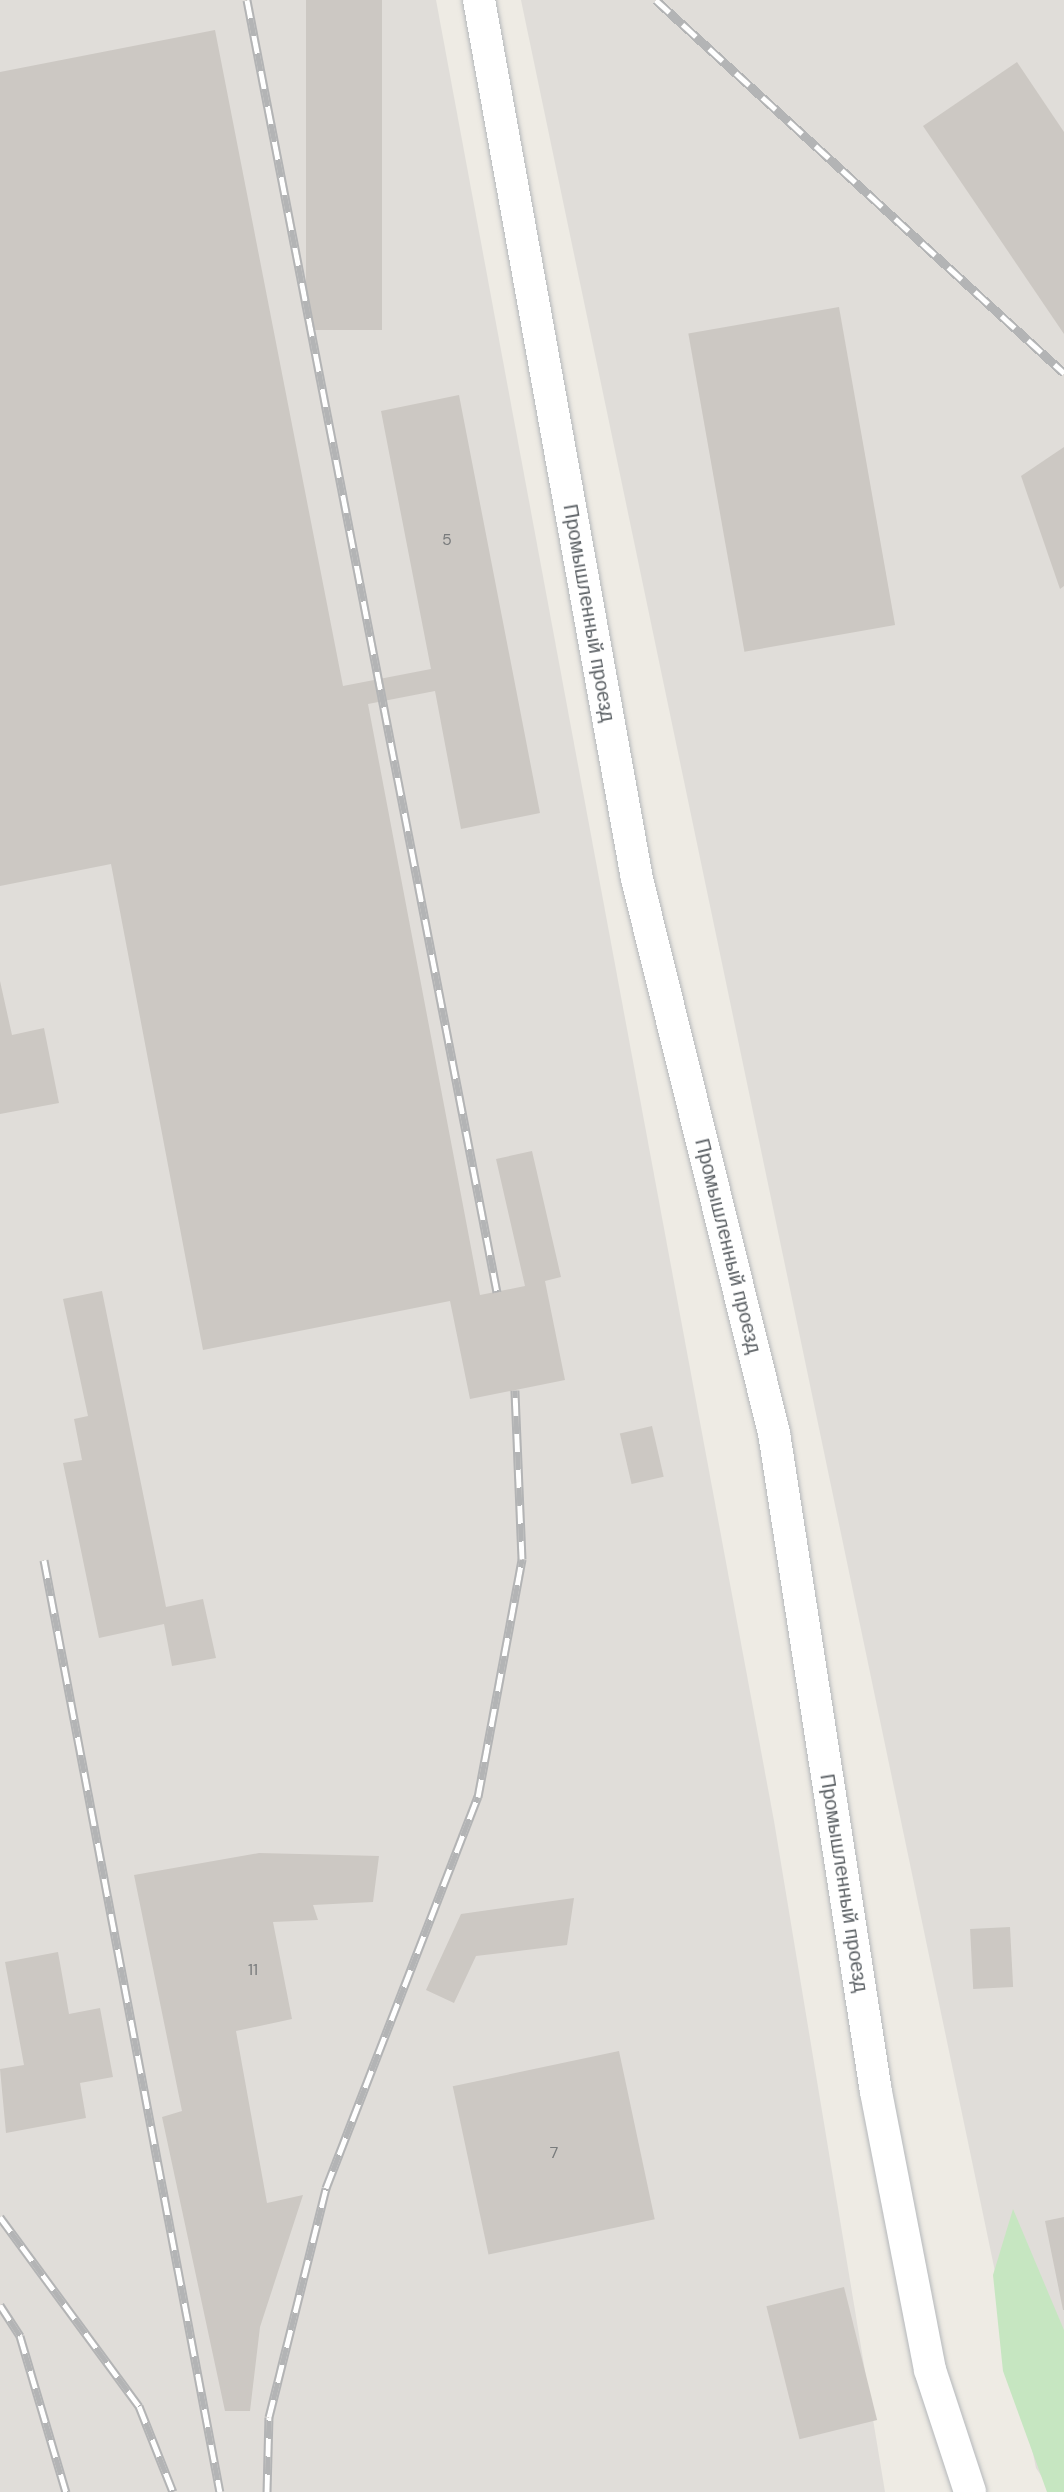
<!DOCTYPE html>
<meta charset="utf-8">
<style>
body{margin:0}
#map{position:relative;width:1064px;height:2492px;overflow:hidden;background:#eeebe4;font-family:"DM Sans",sans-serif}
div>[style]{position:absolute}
.industrial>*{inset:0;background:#e0ddd9}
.green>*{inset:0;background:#c6e6c1}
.building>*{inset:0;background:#ccc8c3;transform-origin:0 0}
.roads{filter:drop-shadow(0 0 2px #b5b8bb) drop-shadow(0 0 2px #b5b8bb)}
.minor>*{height:32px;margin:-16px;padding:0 16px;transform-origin:16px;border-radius:16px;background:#fff}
.rail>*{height:9px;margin-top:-4.5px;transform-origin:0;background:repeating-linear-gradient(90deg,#fff 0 18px,#b3b4b5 0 36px);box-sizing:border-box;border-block:2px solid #b3b4b5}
span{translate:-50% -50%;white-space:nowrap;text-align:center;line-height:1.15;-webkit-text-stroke:6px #fff;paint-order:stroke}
.number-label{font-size:16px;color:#787b7c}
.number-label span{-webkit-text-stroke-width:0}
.street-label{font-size:20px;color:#5c6165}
</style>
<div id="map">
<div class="industrial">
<i style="clip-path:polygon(0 0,436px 0,774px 1821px,885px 2492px,0 2492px)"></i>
<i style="clip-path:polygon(521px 0,1064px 0,1064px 2492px,1052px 2492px,1036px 2468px)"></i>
</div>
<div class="green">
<i style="clip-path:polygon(1013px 2209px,1064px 2330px,1064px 2492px,1047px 2492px,1003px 2371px,993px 2275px)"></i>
</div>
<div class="building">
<i style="left:306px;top:0;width:76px;height:330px"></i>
<i style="clip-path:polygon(215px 30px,343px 686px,431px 669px,381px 411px,459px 395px,540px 813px,461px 829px,435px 691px,368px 704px,480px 1295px,525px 1286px,496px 1159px,532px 1151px,561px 1277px,545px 1281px,565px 1380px,470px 1399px,450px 1301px,203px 1350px,111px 864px,0 886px,0 72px)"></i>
<i style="clip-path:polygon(1017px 62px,1064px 132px,1064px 334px,923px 126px)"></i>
<i style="left:839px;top:307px;width:323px;height:153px;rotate:80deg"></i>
<i style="clip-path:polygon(1064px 447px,1064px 586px,1060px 589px,1021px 476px)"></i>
<i style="clip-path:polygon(0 981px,12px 1035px,44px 1028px,59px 1103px,0 1114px)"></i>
<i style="clip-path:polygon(102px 1291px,166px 1607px,203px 1599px,216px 1658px,172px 1666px,164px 1624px,99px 1638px,63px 1463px,82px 1460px,74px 1419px,88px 1416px,63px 1299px)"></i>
<i style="left:652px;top:1426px;width:52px;height:33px;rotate:77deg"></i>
<i style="clip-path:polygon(259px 1853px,379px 1856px,373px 1902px,313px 1905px,318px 1920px,273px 1922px,292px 2019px,236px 2031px,267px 2203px,303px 2195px,260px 2327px,250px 2411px,225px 2411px,162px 2117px,182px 2111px,134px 1875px)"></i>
<i style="clip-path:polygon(574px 1898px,567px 1945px,476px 1956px,454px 2003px,426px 1990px,461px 1914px)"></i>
<i style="left:1010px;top:1927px;width:60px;height:40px;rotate:87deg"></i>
<i style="clip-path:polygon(58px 1952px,69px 2014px,100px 2008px,113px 2077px,80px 2083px,86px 2118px,6px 2133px,0 2069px,24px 2065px,5px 1962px)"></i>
<i style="left:619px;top:2051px;width:172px;height:170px;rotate:78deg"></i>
<i style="clip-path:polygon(1064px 2217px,1064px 2310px,1063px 2310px,1045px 2221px)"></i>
<i style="left:844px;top:2287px;width:137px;height:80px;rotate:76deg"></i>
</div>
<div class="roads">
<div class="minor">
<i style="left:479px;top:0;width:893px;rotate:79.81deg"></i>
<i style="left:637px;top:879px;width:571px;rotate:76.11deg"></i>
<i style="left:774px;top:1433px;width:667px;rotate:81.2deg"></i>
<i style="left:876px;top:2092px;width:283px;rotate:79deg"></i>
<i style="left:930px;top:2370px;width:128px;rotate:71.8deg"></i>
</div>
</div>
<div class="rail">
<i style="left:247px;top:0;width:1316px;rotate:79.05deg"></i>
<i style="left:656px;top:0;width:553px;rotate:42.43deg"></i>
<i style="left:44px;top:1560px;width:948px;rotate:79.31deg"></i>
<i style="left:0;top:2217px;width:235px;rotate:53.7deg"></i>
<i style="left:139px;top:2406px;width:92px;rotate:68.4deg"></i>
<i style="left:0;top:2305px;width:37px;rotate:57deg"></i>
<i style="left:20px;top:2336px;width:163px;rotate:73.6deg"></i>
<i style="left:267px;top:2492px;width:75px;rotate:-88.5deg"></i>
<i style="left:269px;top:2417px;width:236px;rotate:-76deg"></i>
<i style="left:326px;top:2188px;width:420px;rotate:-68.8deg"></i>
<i style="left:478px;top:1797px;width:242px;rotate:-79.5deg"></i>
<i style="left:522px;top:1559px;width:169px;rotate:-92.4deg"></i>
</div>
<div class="number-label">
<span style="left:447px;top:540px">5</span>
<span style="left:253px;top:1970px">11</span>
<span style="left:554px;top:2153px">7</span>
</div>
<div class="street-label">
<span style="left:589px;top:613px;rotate:80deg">Промышленный проезд</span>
<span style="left:728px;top:1246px;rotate:76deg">Промышленный проезд</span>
<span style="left:844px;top:1883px;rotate:81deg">Промышленный проезд</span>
</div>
</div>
